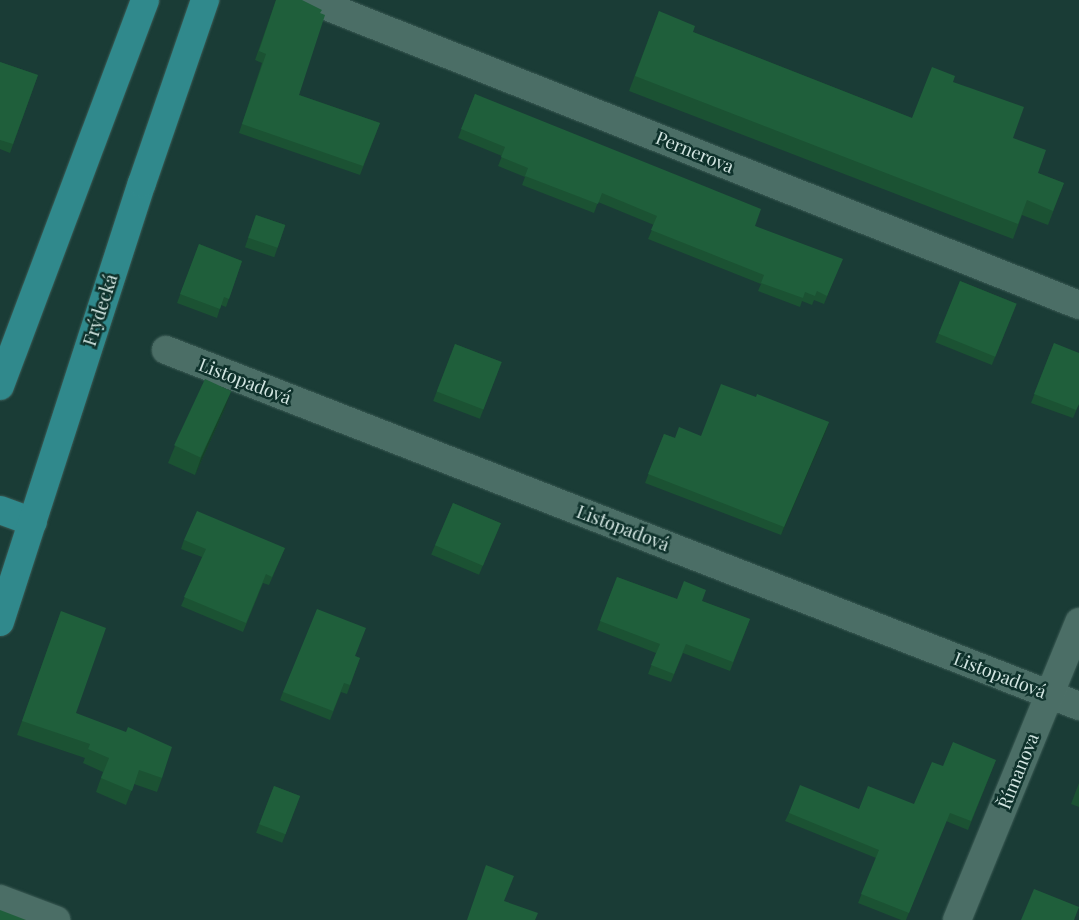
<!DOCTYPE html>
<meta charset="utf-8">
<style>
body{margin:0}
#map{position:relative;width:1079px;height:920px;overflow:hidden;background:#1a3c36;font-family:"Playfair Display",serif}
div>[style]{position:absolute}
.roads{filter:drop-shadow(0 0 1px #3b5a54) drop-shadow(0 0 1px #3b5a54)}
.minor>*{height:28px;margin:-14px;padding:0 14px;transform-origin:14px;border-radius:14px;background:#4b6e66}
.major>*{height:28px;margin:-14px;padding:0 14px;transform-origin:14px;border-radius:14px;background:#30898c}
.wall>*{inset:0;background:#1b5233;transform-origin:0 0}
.shaded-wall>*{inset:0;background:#164229}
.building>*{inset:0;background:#1f5f3b;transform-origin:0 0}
span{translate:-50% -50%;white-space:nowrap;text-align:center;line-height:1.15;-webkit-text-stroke:5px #0f322c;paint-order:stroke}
.street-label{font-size:18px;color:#d3e6e2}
</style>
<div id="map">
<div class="roads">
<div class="minor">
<i style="left:311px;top:0;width:826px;rotate:21.66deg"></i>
<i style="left:166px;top:350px;width:980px;rotate:21.3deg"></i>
<i style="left:0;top:899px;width:60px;rotate:20.6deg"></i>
<i style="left:957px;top:920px;width:322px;rotate:-67.7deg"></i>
</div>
<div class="major">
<i style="left:0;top:386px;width:412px;rotate:-69.4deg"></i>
<i style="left:0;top:510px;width:35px;rotate:20deg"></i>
<i style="left:0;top:622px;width:461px;rotate:-72.1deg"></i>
<i style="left:142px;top:183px;width:194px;rotate:-71deg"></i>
</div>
</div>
<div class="wall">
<i style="clip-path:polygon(276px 0,302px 1px,320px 13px,299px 95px,380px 123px,360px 175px,239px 133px,262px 63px,255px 60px)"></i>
<i style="clip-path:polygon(659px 11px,693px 32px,912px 118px,953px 82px,1013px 138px,1038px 173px,1064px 183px,1048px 225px,1022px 215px,1013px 239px,629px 91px)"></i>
<i style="clip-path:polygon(0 62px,38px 75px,10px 153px,0 149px)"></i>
<i style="clip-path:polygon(475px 94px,755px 226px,839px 267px,824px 304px,814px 300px,812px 305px,802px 301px,800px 307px,758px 291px,761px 284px,648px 239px,654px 225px,598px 202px,594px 213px,522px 185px,525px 177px,498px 166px,502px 156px,458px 138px)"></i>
<i style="left:256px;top:215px;width:31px;height:34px;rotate:19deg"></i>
<i style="clip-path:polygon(199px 244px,242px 261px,226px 307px,221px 305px,217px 318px,177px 303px)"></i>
<i style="left:960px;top:281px;width:61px;height:66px;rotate:22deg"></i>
<i style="clip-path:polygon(1054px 343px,1079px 404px,1073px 418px,1031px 403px)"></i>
<i style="left:455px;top:344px;width:50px;height:61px;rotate:21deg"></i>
<i style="clip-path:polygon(756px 397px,829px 422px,781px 535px,645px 483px,664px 434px,675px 438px,701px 436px)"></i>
<i style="clip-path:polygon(225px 408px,195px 475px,168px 463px,175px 446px)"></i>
<i style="left:453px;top:503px;width:52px;height:56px;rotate:23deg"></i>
<i style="clip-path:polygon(184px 540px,285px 548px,269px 585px,263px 583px,243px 632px,181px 606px,202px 557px,181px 549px)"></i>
<i style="clip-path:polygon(617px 577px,677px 599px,702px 601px,750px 619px,730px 671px,683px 653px,671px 682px,648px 674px,656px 653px,597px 630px)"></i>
<i style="clip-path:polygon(61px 611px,76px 713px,162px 778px,157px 792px,134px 784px,126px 805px,96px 792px,103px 772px,83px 763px,85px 758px,17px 735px)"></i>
<i style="clip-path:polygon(355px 656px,360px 658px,347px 694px,341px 692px,330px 720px,280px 700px,283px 692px)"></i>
<i style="clip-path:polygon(996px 760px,968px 830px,946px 821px,906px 920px,901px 920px,858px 903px,876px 858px,785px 821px,789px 813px,859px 809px,914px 804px,943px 766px)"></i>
<i style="clip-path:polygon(1079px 783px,1079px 807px,1071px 804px)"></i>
<i style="left:274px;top:786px;width:28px;height:50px;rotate:21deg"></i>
</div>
<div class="shaded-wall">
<i style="clip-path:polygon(231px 391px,225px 408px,195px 475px,201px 458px)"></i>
<i style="clip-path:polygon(829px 422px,826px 431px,781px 535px,784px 527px)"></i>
</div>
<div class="building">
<i style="clip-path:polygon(276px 0,302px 0,322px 10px,320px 13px,325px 15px,299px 95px,380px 123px,363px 166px,242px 124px,266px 54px,259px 51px)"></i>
<i style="clip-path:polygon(659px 11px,695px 26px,693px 32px,912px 118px,932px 67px,955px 76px,953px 82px,1024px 107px,1013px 138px,1046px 150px,1038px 173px,1064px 183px,1053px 211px,1027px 200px,1018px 224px,635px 76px)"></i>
<i style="clip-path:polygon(0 62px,38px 75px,13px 144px,0 140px)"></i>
<i style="clip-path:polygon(475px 94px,761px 209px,755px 226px,843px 259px,827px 296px,817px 291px,815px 296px,805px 292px,803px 298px,761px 283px,764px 275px,651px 230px,657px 216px,602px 193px,598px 204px,525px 176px,528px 168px,501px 157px,505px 147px,461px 129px)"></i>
<i style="left:256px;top:215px;width:31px;height:24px;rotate:19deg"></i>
<i style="clip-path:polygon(199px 244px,242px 261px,229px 299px,224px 297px,220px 309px,180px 294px)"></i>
<i style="left:960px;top:281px;width:61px;height:57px;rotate:22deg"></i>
<i style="clip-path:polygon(1054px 343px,1079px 353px,1079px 404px,1076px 410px,1034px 394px)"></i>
<i style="left:455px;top:344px;width:50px;height:51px;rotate:21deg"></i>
<i style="left:205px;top:379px;width:29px;height:73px;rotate:25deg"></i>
<i style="clip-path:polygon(721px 384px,756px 397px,757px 394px,829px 422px,784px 527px,648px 474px,664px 434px,675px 438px,679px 427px,701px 436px)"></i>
<i style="left:453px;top:503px;width:52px;height:46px;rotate:23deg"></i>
<i style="clip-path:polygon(197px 511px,285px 548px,272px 577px,266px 574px,246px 623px,184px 597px,206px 549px,184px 540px)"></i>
<i style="clip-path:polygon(617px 577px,677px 599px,684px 581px,706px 590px,702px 601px,750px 619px,733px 662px,686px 644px,674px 674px,651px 665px,660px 644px,600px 621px)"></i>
<i style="clip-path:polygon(317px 609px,366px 628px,355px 656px,360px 658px,350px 685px,344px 683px,333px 711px,283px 692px)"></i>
<i style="clip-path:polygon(61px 611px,106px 628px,76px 713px,126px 732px,128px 727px,172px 747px,162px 778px,139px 770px,132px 791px,101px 778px,109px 758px,88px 749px,90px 744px,22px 721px)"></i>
<i style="clip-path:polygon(953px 742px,996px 760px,971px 821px,950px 813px,909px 913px,861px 894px,879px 850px,789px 813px,800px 785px,859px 809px,868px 786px,914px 804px,932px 762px,943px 766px)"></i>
<i style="left:274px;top:786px;width:28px;height:41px;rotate:21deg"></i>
<i style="clip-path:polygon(486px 865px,514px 876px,504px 901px,538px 913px,535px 920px,467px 920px)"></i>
<i style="clip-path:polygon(1034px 889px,1079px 907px,1074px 920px,1021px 920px)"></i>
<i style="clip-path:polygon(0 910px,26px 920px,0 920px)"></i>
</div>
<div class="street-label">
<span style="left:695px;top:152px;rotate:22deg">Pernerova</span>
<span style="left:100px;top:310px;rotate:-72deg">Frýdecká</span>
<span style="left:245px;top:381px;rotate:21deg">Listopadová</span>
<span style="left:623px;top:528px;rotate:21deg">Listopadová</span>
<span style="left:1000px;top:675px;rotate:21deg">Listopadová</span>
<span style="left:1018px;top:771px;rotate:-68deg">Římanova</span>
</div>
</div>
